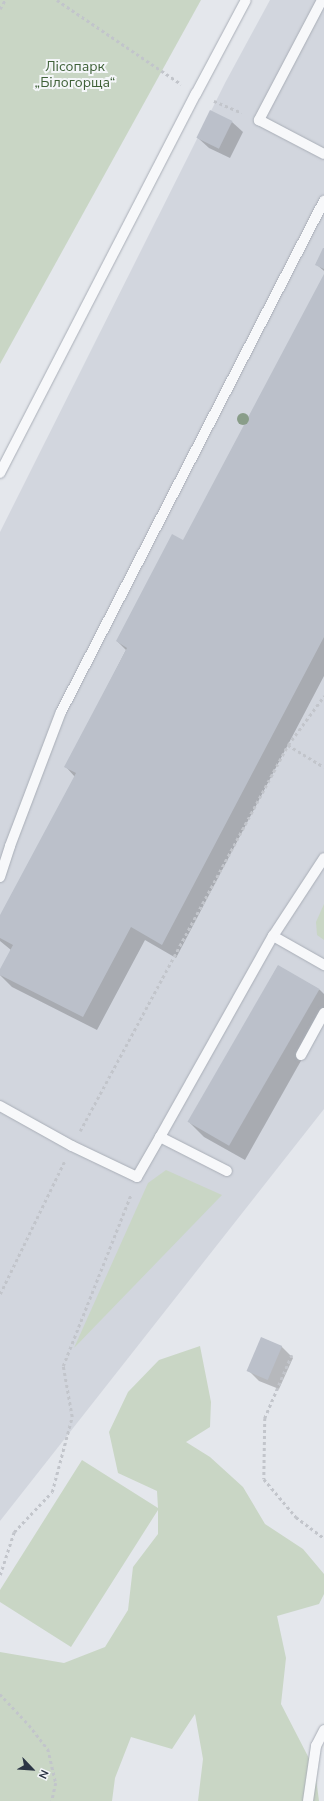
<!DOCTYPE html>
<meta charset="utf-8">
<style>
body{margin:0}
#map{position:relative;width:324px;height:1801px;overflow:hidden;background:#e4e7ec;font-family:"Nunito Sans",sans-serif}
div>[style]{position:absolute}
.built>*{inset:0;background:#d2d6de}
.green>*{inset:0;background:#c9d6c5}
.shadow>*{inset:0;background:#0003}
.building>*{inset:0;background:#bbc0ca;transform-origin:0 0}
.path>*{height:2.5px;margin-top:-1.25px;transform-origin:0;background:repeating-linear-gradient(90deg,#c2c5cb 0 3px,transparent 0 6px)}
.roads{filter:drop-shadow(0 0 1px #a9aeb7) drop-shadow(0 0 1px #a9aeb7)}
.lane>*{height:10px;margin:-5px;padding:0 5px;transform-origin:5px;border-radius:5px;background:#f7f8fa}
.trees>*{width:12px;height:12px;margin:-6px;border-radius:50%;background:#899d89}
span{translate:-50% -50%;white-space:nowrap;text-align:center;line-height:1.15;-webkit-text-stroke:4px #f4f6f9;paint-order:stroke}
.park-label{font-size:14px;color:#3f6138}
.north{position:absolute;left:12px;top:1749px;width:40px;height:40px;-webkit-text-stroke:3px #f4f6f9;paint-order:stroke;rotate:115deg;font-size:11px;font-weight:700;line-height:16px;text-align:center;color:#2b3445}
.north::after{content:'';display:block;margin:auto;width:14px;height:18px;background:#2b3445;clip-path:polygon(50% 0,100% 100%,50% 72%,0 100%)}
</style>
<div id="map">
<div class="built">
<i style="clip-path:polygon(270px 0,324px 0,324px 1109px,0 1521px,0 532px,225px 83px)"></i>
</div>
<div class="green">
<i style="clip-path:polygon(0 0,201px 0,0 364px)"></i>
<i style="clip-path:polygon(324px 904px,324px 940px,317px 935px,316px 922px)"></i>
<i style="clip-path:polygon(166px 1170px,222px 1195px,74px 1348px,148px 1183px)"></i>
<i style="clip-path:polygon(200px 1346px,211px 1402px,210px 1427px,186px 1442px,210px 1457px,243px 1487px,265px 1524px,303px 1549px,324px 1574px,324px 1594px,319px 1604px,277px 1616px,286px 1658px,281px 1704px,315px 1770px,319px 1801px,198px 1801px,203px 1759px,195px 1714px,172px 1749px,131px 1737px,115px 1778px,112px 1801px,0 1801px,0 1652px,64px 1663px,105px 1647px,128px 1610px,133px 1567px,158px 1534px,158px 1510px,71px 1647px,0 1602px,0 1590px,82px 1460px,158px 1508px,157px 1491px,118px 1473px,109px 1432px,128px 1392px,159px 1360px)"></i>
</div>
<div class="shadow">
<i style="clip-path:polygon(232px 122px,243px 132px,230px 158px,209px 148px,198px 138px)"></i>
<i style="clip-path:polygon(324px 249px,324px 271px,316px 264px)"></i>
<i style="clip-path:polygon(324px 276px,324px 676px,176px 958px,145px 940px,97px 1030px,12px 987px,0 975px,0 971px,11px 950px,0 941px,0 917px,75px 777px,66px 767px,126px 650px,117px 641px,184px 541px)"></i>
<i style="clip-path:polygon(278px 966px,320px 990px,324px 994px,324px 1020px,245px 1160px,204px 1137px,190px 1123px)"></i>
<i style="clip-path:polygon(262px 1338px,282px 1347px,293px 1358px,279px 1389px,259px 1381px,248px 1370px)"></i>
</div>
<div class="building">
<i style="left:210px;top:110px;width:25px;height:31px;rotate:26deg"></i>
<i style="clip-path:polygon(323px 248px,324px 248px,324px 269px,315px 265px)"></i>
<i style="clip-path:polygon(324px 274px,324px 637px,162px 945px,131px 927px,83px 1017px,0 975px,0 969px,13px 945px,0 938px,0 915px,76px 773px,64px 767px,127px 648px,116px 641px,172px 534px,183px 540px)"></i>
<i style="left:278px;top:965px;width:48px;height:181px;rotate:30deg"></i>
<i style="left:261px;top:1337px;width:23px;height:37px;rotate:23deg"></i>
</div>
<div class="path">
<i style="left:57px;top:0;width:150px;rotate:34.1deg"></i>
<i style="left:0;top:9px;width:10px;rotate:-61deg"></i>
<i style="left:214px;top:101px;width:30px;rotate:23deg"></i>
<i style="left:288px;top:745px;width:42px;rotate:31.4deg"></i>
<i style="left:80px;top:1131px;width:438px;rotate:-61.7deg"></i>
<i style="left:288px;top:745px;width:61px;rotate:-53.7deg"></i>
<i style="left:0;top:1294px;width:147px;rotate:-64.1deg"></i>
<i style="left:292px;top:1355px;width:69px;rotate:113.2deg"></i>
<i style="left:265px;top:1418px;width:61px;rotate:90.9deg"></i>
<i style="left:264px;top:1479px;width:50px;rotate:49.9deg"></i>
<i style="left:296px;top:1517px;width:35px;rotate:37deg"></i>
<i style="left:0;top:1575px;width:45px;rotate:-72deg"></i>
<i style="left:14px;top:1532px;width:55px;rotate:-46.5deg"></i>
<i style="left:52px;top:1492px;width:78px;rotate:-75.1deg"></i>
<i style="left:72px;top:1417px;width:52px;rotate:-100deg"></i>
<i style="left:63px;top:1366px;width:185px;rotate:-68.4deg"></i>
<i style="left:0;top:1694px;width:42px;rotate:46.9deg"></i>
<i style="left:29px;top:1725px;width:31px;rotate:52deg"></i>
<i style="left:48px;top:1749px;width:35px;rotate:77deg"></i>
<i style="left:56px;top:1783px;width:18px;rotate:103deg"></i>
</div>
<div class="roads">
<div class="lane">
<i style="left:322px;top:0;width:136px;rotate:117.7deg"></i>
<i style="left:259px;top:120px;width:73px;rotate:27.6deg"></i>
<i style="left:0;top:473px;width:427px;rotate:-62.7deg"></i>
<i style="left:196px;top:94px;width:106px;rotate:-62deg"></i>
<i style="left:0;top:877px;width:33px;rotate:-72deg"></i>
<i style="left:10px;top:846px;width:143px;rotate:-69.2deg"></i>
<i style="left:61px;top:712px;width:575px;rotate:-62.77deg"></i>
<i style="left:273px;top:936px;width:59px;rotate:29.6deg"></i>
<i style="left:301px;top:1055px;width:48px;rotate:-61.3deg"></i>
<i style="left:0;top:1106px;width:82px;rotate:29.1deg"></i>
<i style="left:72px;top:1146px;width:72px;rotate:25.5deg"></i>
<i style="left:137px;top:1177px;width:46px;rotate:-60.1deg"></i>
<i style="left:160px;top:1137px;width:75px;rotate:26.9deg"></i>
<i style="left:160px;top:1137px;width:231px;rotate:-60.7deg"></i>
<i style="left:273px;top:936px;width:93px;rotate:-56.8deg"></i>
<i style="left:308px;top:1801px;width:56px;rotate:-81.7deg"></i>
<i style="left:316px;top:1746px;width:18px;rotate:-63deg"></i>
</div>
</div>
<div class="trees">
<i style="left:243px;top:419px"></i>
</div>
<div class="park-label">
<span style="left:75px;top:75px">Лісопарк<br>„Білогорща“</span>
</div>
<div class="north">N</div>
</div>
